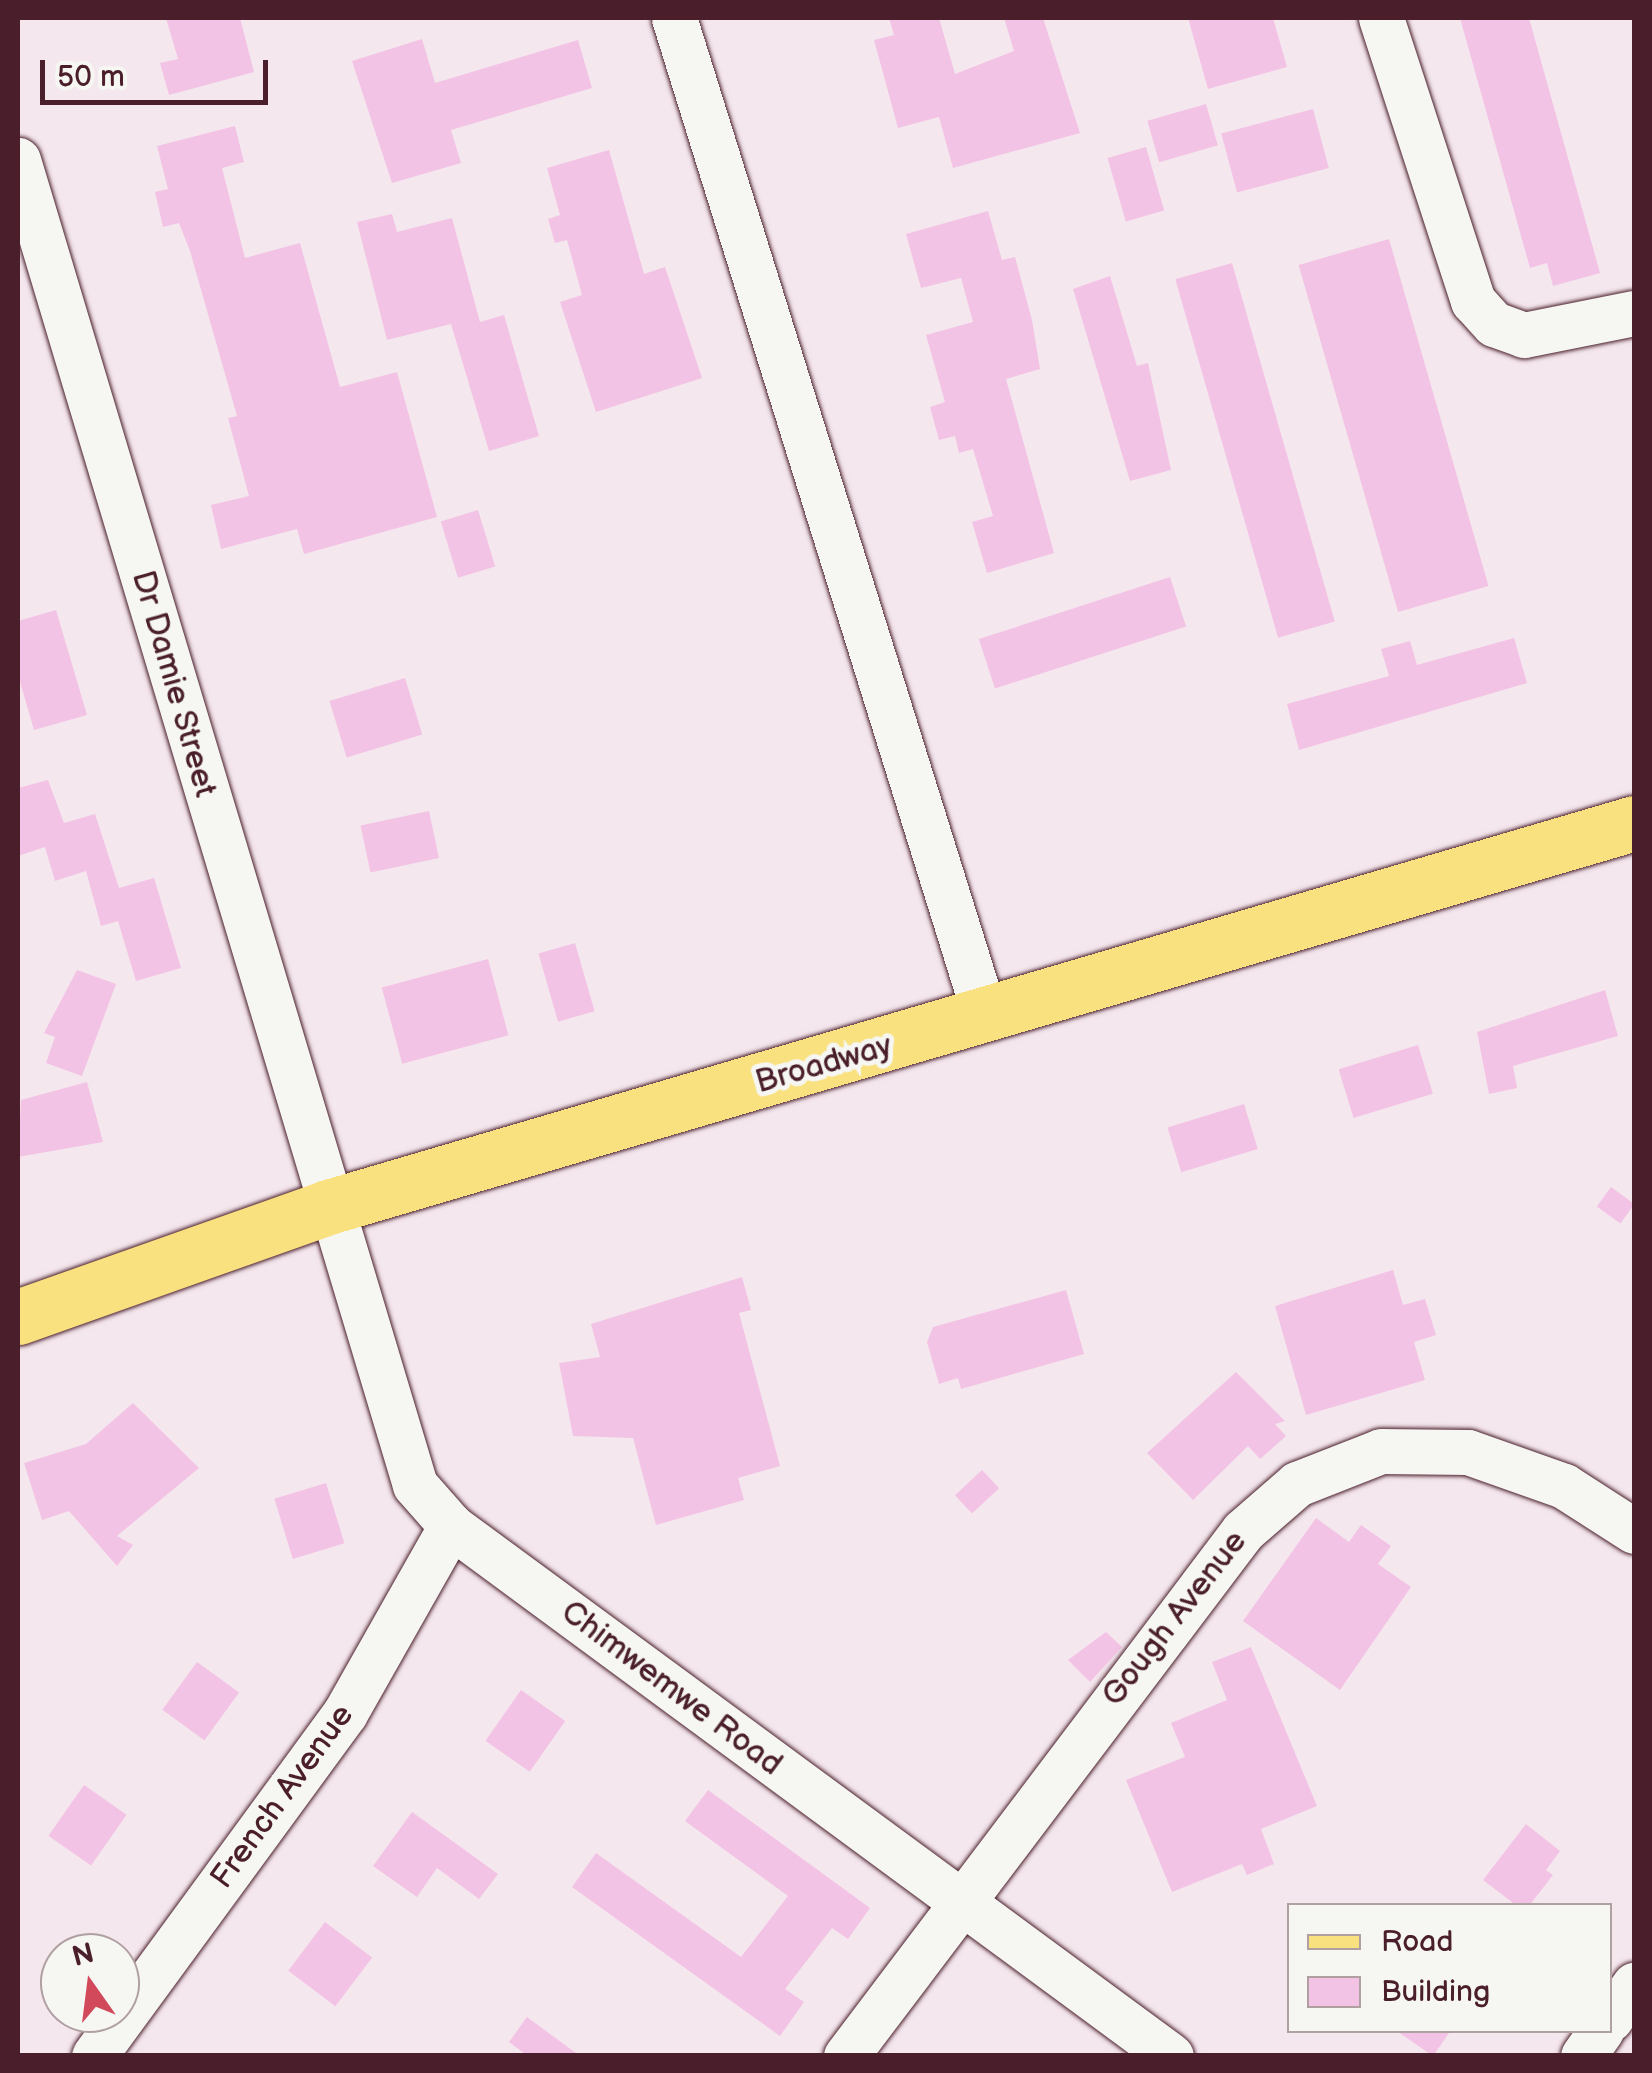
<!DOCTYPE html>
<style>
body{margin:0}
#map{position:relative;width:1652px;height:2073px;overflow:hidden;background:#f5e7ee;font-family:"Balsamiq Sans",sans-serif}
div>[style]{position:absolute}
.building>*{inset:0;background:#f3c3e5;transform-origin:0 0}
.roads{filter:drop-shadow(0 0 2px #4a1f2b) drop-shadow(0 0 2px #4a1f2b)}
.minor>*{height:45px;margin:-22.5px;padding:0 22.5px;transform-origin:22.5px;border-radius:22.5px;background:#f6f6f2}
.major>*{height:55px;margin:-27.5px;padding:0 27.5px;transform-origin:27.5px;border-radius:27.5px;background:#fae180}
span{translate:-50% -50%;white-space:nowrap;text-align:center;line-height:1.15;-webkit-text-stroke:10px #f6f6f2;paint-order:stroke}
.street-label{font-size:32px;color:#4a1f2b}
.frame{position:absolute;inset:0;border:20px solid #4a1f2b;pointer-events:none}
.legend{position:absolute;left:1287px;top:1903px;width:325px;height:130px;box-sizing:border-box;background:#f6f6f2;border:2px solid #b1a0a2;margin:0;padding:12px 18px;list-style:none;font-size:30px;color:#4a1f2b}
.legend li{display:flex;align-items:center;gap:20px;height:50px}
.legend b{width:50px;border:2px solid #b1a0a2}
.north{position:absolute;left:40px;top:1933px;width:100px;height:100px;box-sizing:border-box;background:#f6f6f2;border:2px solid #b1a0a2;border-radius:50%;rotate:346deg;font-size:28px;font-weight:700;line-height:40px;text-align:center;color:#4a1f2b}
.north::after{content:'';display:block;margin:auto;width:35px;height:45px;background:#d1495b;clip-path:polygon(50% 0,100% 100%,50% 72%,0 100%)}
.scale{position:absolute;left:40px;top:60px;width:228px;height:45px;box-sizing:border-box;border:5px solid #4a1f2b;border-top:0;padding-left:12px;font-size:30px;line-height:35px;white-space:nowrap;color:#4a1f2b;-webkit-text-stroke:8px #f6f6f2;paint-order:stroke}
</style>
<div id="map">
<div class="building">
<i style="clip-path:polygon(166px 18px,240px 18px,254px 72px,169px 95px,160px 63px,178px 59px)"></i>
<i style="clip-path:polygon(889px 18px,939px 18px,955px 74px,1014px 51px,1004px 18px,1043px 18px,1080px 133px,953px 168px,939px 117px,898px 128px,874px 40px,894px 35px)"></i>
<i style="clip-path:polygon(1188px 18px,1273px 18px,1287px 67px,1208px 89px)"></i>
<i style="clip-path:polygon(1460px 18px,1529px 18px,1600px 273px,1553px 286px,1547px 263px,1530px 268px)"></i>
<i style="clip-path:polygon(422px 39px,435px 83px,578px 40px,592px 88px,451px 130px,461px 163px,392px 183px,352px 61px)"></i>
<i style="left:1206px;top:104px;width:43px;height:61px;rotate:74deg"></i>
<i style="left:1313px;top:109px;width:61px;height:95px;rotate:75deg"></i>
<i style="clip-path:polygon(235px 126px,244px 162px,222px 168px,245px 258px,300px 243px,340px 387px,397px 372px,437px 517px,304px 554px,297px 529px,221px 549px,211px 505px,249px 496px,228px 418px,237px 416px,190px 251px,179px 223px,163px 227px,155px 192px,168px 189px,157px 146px)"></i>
<i style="left:1146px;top:147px;width:66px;height:40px;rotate:74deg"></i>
<i style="clip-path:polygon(609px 150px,644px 274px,665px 267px,702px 378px,596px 412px,560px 302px,582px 295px,567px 240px,555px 243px,548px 219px,560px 215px,547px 168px)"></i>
<i style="clip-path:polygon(988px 211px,1002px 260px,1015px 257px,1032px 320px,1040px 369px,1006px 379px,1054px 553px,987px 573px,972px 522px,993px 516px,973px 449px,959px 453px,955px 436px,939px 440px,930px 407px,945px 402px,926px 335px,973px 322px,961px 278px,921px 288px,906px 234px)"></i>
<i style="clip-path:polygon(392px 214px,397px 232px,452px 218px,480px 322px,504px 315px,539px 436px,489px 451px,451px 324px,387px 340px,357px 222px)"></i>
<i style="left:1389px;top:239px;width:361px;height:94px;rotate:74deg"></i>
<i style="left:1232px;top:263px;width:373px;height:59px;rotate:74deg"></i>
<i style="clip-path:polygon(1110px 276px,1137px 366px,1148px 363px,1171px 470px,1130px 481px,1073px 289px)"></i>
<i style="left:478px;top:510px;width:59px;height:39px;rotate:73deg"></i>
<i style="left:1170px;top:577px;width:52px;height:201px;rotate:72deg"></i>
<i style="clip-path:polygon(56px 610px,87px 715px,34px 730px,18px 675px,18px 621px)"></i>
<i style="clip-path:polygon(1514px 638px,1527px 683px,1299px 750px,1287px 704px,1389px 676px,1381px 649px,1410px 641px,1417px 665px)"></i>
<i style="left:405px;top:678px;width:59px;height:79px;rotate:73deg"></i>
<i style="clip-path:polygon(48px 780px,64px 823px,95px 814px,119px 888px,154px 878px,181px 968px,136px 981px,118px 921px,101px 926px,86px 871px,55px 881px,45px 847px,18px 856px,18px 788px)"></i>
<i style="left:429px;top:811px;width:48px;height:70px;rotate:78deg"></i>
<i style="left:575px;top:943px;width:71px;height:38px;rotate:74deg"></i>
<i style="left:488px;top:959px;width:79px;height:110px;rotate:75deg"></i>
<i style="clip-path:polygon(77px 970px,116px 984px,82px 1076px,46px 1063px,55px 1037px,44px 1033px)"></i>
<i style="clip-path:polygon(1605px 990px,1618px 1036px,1513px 1066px,1517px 1088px,1489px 1094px,1477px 1032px)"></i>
<i style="left:1418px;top:1045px;width:51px;height:83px;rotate:73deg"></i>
<i style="clip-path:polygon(87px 1082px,103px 1142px,18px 1157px,21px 1100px)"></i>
<i style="left:1244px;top:1104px;width:47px;height:80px;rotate:73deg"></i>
<i style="left:1611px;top:1187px;width:29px;height:24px;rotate:36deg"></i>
<i style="clip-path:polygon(1393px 1270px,1403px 1305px,1425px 1299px,1436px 1335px,1414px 1342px,1425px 1380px,1306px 1415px,1275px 1306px)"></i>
<i style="clip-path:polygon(742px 1277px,751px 1310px,739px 1313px,780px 1466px,738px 1478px,744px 1500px,656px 1525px,633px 1438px,573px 1436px,559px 1363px,600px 1357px,591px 1324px)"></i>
<i style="clip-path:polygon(1066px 1290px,1084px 1354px,961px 1389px,958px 1378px,939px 1384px,927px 1342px,933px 1327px)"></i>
<i style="clip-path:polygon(1236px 1372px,1285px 1421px,1275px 1424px,1286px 1436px,1260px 1459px,1248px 1446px,1193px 1500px,1147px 1453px)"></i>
<i style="clip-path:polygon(133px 1403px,199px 1468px,117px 1536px,133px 1545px,117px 1566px,69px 1511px,42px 1520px,24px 1463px,86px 1444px)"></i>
<i style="left:982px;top:1470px;width:25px;height:37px;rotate:47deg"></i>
<i style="left:326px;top:1483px;width:63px;height:54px;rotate:73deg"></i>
<i style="clip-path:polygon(1316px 1518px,1349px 1542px,1361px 1525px,1391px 1546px,1378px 1564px,1411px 1587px,1340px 1690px,1243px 1621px)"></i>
<i style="clip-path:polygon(1106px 1632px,1122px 1647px,1090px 1682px,1068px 1660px)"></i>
<i style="clip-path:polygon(1251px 1647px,1317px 1806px,1261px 1829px,1274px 1864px,1247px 1875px,1242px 1864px,1172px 1892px,1126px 1780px,1185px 1757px,1171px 1723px,1227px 1700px,1212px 1662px)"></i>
<i style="left:197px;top:1662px;width:52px;height:59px;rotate:36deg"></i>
<i style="left:521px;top:1690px;width:54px;height:62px;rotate:35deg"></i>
<i style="left:84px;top:1785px;width:52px;height:62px;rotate:35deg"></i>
<i style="clip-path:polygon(708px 1790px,870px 1908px,848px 1939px,832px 1928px,785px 1989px,804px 2002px,780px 2036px,572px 1887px,596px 1853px,741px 1957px,788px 1896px,685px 1821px)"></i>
<i style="clip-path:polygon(412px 1812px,498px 1874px,479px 1899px,437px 1868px,417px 1897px,373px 1866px)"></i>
<i style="clip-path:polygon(1526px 1824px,1560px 1851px,1546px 1870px,1553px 1875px,1529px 1906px,1517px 1906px,1483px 1880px)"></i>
<i style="left:325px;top:1922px;width:59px;height:61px;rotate:37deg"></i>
<i style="clip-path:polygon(527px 2017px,580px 2056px,528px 2056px,509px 2042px)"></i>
<i style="clip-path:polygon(1395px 2030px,1451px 2030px,1433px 2056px)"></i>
</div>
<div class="roads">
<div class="minor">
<i style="left:674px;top:18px;width:1048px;rotate:72.69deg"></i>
<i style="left:1381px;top:18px;width:298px;rotate:72deg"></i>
<i style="left:1473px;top:301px;width:31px;rotate:48deg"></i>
<i style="left:1494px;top:324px;width:32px;rotate:20deg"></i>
<i style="left:1524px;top:335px;width:112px;rotate:-11.3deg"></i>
<i style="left:18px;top:160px;width:1383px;rotate:73.32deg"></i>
<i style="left:415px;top:1485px;width:55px;rotate:48.7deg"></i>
<i style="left:451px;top:1526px;width:894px;rotate:36.36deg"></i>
<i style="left:1610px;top:2019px;width:42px;rotate:-54.8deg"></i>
<i style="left:94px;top:2056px;width:425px;rotate:-53.8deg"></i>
<i style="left:345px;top:1713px;width:215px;rotate:-60.5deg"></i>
<i style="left:846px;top:2056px;width:658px;rotate:-52.9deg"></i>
<i style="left:1243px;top:1531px;width:72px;rotate:-41deg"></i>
<i style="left:1297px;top:1484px;width:90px;rotate:-21.4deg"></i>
<i style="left:1381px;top:1451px;width:87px;rotate:0.7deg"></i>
<i style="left:1468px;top:1452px;width:102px;rotate:19.5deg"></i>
<i style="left:1564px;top:1486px;width:83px;rotate:32.7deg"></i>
<i style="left:1583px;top:2056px;width:32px;rotate:-55deg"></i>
</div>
<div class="major">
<i style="left:18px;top:1317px;width:329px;rotate:-19.5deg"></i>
<i style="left:328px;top:1207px;width:1361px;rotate:-16.38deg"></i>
</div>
</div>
<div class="street-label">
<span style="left:173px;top:684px;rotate:74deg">Dr Damie Street</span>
<span style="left:824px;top:1065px;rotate:-16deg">Broadway</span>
<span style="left:1175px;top:1619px;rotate:-52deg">Gough Avenue</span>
<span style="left:671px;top:1689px;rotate:37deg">Chimwemwe Road</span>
<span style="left:283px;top:1797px;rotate:-54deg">French Avenue</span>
</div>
<div class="frame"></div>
<ul class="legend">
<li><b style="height:12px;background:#fae180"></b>Road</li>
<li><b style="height:28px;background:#f3c3e5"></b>Building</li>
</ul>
<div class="north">N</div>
<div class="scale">50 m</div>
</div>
